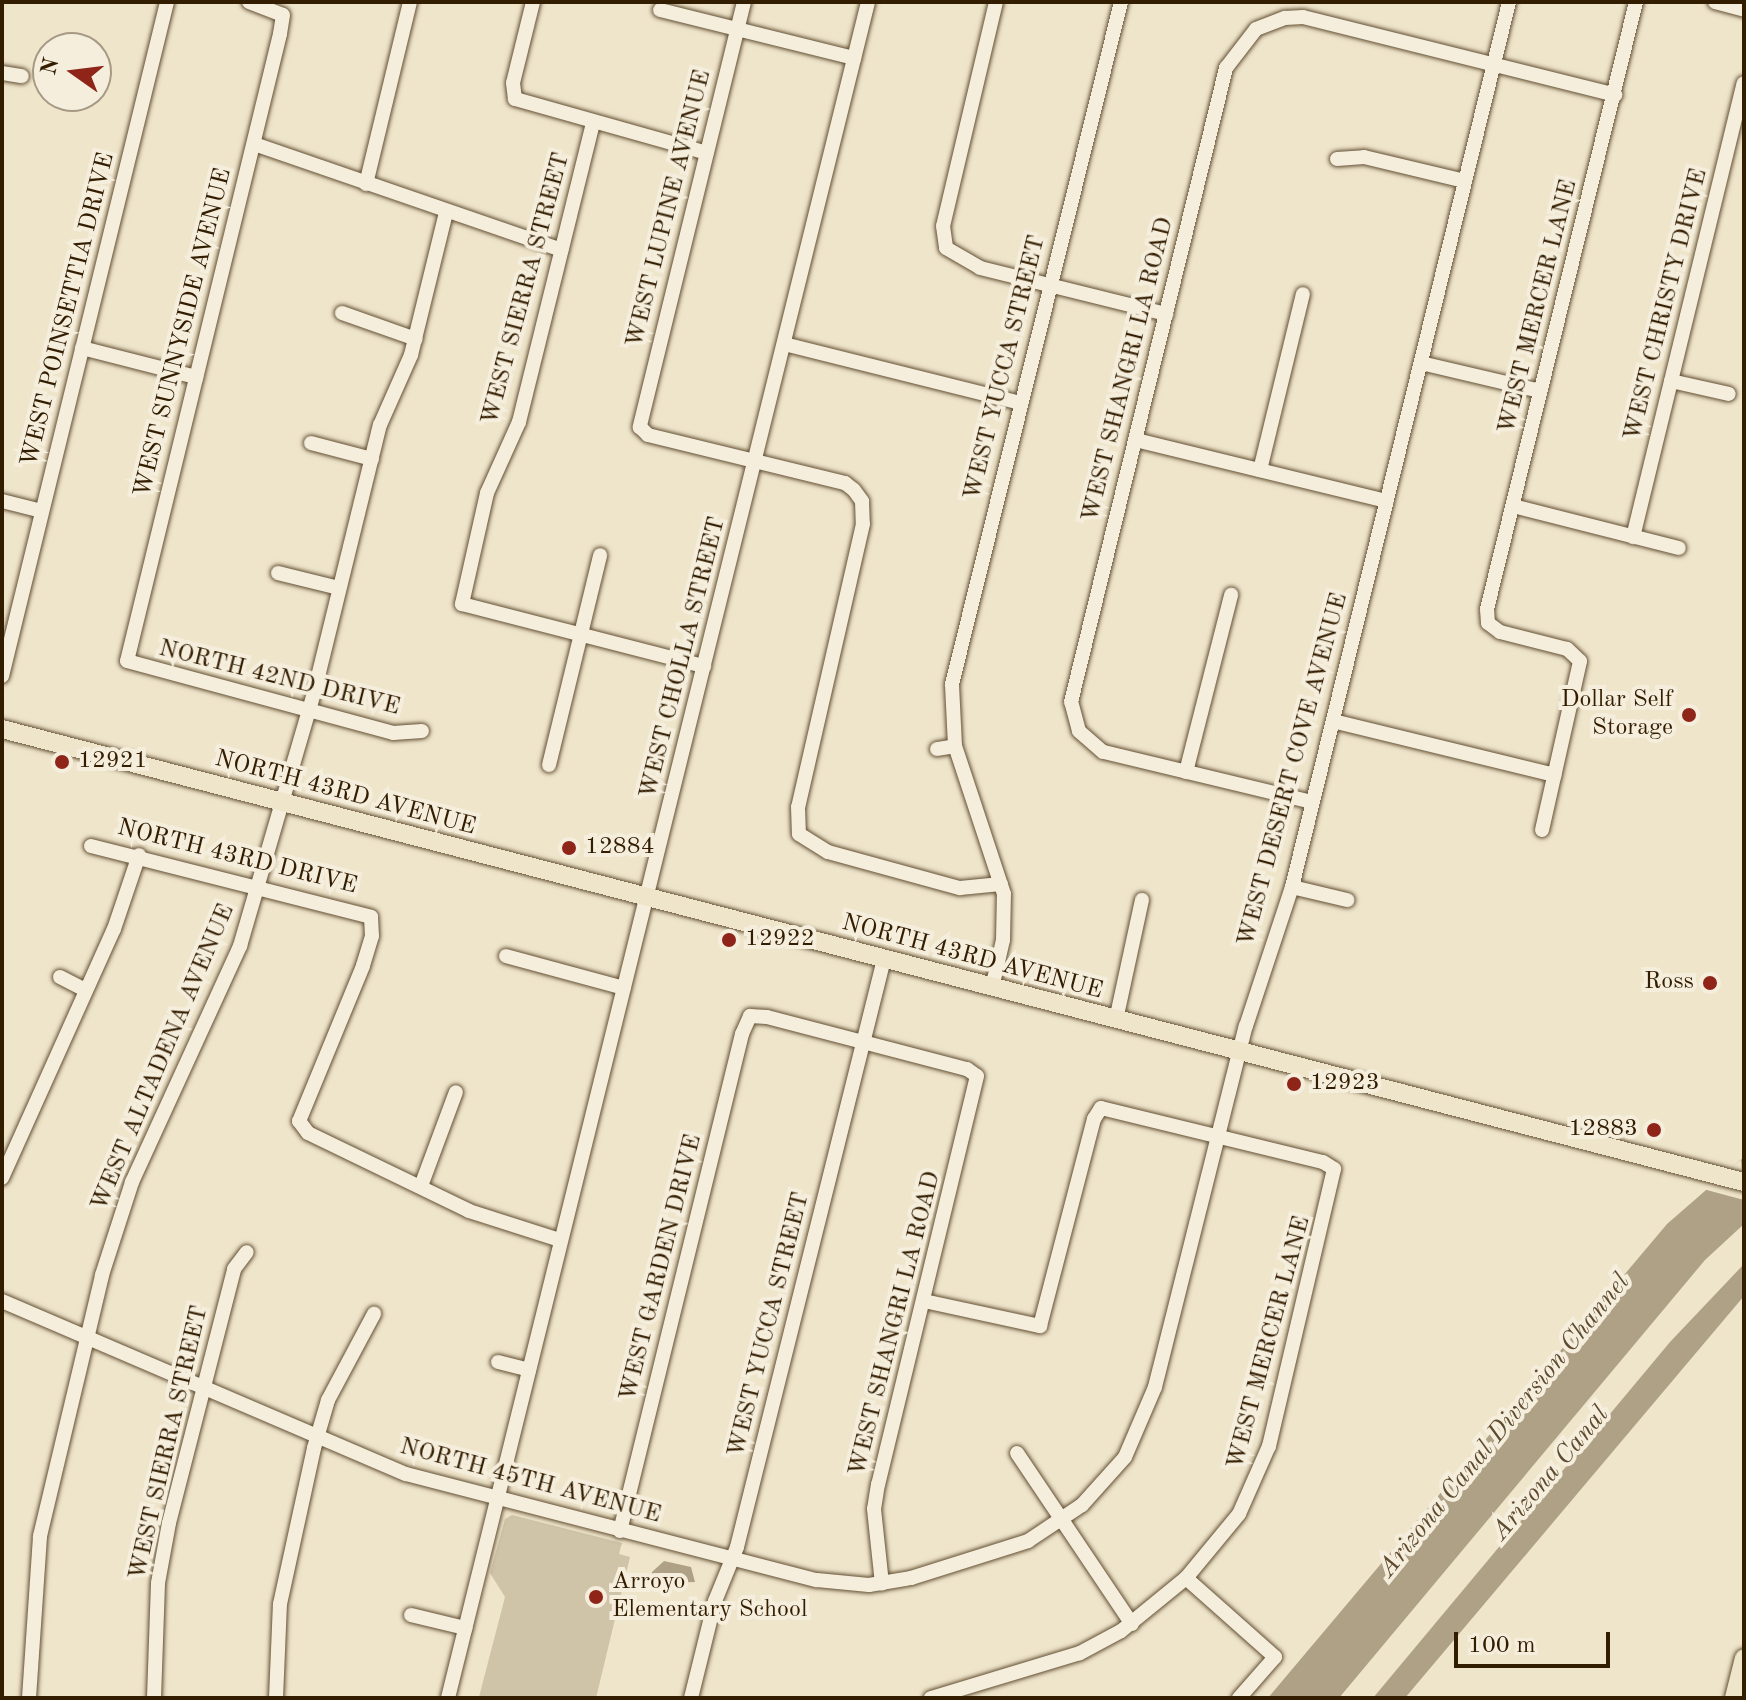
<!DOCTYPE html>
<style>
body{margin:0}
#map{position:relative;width:1746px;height:1700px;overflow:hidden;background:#efe5cb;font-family:"Old Standard TT",serif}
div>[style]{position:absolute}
.green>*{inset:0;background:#cfc3a8}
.water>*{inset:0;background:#afa186}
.pier>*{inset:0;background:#efe5cb}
.roads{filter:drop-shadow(0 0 2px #624f33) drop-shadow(0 0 2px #624f33)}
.minor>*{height:14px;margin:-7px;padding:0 7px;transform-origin:7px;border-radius:7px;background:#f5eedd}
.major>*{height:18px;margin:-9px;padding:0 9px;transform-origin:9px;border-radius:9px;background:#efe5cb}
.dots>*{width:22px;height:22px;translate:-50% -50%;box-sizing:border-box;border:4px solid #f5eedd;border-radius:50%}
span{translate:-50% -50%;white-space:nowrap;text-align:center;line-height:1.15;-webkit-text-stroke:8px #f5eedd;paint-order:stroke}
.street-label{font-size:24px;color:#331d00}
.poi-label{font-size:24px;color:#331d00}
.right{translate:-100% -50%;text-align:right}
.left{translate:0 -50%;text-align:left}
.water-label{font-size:26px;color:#5e4b2f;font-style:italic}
.frame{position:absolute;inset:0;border:4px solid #331d00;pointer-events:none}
.north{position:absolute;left:32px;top:32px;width:80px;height:80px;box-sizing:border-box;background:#f5eedd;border:2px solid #a79a85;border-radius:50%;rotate:284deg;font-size:22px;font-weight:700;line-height:32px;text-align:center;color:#331d00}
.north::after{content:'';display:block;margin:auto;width:28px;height:36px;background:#8f2418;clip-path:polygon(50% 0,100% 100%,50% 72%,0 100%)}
.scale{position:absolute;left:1454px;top:1632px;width:156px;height:36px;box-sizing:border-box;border:4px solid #331d00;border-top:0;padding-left:10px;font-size:24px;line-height:28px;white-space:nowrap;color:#331d00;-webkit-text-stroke:6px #f5eedd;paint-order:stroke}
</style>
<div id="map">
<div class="green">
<i style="clip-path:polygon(512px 1515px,622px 1543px,619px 1554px,630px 1557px,596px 1698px,479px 1697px,505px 1597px,490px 1573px,505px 1519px)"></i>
</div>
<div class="water">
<i style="clip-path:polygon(1744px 1157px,1744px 1224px,1705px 1260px,1339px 1698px,1268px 1698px,1667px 1224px)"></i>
<i style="clip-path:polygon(1744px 1264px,1744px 1296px,1405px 1698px,1373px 1698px,1670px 1342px)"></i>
<i style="clip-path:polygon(664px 1561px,691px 1567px,695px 1582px,654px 1583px,652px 1572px)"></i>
</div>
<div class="pier">
<i style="clip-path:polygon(1741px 1160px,1744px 1200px,1703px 1189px)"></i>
</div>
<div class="roads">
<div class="minor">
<i style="left:249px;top:2px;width:36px;rotate:21deg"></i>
<i style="left:283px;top:15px;width:19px;rotate:99deg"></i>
<i style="left:280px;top:34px;width:645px;rotate:103.71deg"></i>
<i style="left:127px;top:661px;width:276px;rotate:15.1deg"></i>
<i style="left:393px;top:733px;width:29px;rotate:-4deg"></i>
<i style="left:533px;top:2px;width:83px;rotate:103.9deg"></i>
<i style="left:513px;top:83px;width:16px;rotate:83deg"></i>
<i style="left:515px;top:99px;width:199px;rotate:15.7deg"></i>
<i style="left:744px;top:2px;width:438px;rotate:103.8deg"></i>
<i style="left:640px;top:427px;width:11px;rotate:45deg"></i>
<i style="left:648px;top:435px;width:203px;rotate:13.7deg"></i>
<i style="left:845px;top:483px;width:11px;rotate:38deg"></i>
<i style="left:854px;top:490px;width:14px;rotate:54deg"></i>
<i style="left:862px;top:501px;width:23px;rotate:88deg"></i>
<i style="left:863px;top:524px;width:290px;rotate:102.9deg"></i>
<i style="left:798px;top:807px;width:27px;rotate:88deg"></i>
<i style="left:799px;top:834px;width:34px;rotate:32deg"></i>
<i style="left:828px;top:852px;width:137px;rotate:15.3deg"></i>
<i style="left:960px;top:888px;width:41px;rotate:-5.6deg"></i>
<i style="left:996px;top:2px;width:230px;rotate:103.3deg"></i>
<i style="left:943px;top:226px;width:22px;rotate:82deg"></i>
<i style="left:946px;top:248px;width:39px;rotate:30deg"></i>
<i style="left:980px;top:268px;width:192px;rotate:13.9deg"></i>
<i style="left:1715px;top:2px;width:30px;rotate:15deg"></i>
<i style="left:660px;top:10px;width:200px;rotate:13.9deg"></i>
<i style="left:2px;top:73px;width:20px;rotate:9deg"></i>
<i style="left:593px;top:123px;width:308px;rotate:103.9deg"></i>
<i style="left:519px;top:422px;width:78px;rotate:114.3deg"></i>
<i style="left:487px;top:493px;width:114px;rotate:102.7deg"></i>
<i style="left:462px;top:604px;width:250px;rotate:14.4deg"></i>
<i style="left:254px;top:144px;width:325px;rotate:19deg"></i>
<i style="left:1337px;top:159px;width:27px;rotate:-4deg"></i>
<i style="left:1364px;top:157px;width:104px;rotate:13.4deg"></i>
<i style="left:366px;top:184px;width:187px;rotate:-76.4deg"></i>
<i style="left:342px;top:313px;width:78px;rotate:19.4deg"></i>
<i style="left:784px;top:344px;width:243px;rotate:14deg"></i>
<i style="left:82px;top:348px;width:118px;rotate:14.3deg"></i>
<i style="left:1421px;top:363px;width:122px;rotate:13.2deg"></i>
<i style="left:1671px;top:381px;width:59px;rotate:12.6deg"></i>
<i style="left:1136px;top:440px;width:258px;rotate:13.7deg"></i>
<i style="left:311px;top:443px;width:63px;rotate:14.7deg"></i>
<i style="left:1260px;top:470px;width:181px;rotate:-76.3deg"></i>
<i style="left:2px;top:501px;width:41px;rotate:14deg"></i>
<i style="left:1513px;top:506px;width:171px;rotate:14.2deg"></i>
<i style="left:1633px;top:537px;width:467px;rotate:-76.3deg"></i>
<i style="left:278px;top:573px;width:63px;rotate:13.8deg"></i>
<i style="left:2px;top:676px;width:694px;rotate:-76.24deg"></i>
<i style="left:1333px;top:721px;width:228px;rotate:13.7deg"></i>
<i style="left:937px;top:749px;width:18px;rotate:-9deg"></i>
<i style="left:549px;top:765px;width:216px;rotate:-76.3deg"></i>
<i style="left:1186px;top:772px;width:183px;rotate:-75.7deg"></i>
<i style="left:1312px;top:802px;width:215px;rotate:-166.5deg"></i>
<i style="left:1103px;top:752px;width:32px;rotate:-139deg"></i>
<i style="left:1079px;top:731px;width:30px;rotate:-105deg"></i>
<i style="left:1071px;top:702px;width:653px;rotate:-76.26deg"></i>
<i style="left:1226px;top:68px;width:49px;rotate:-52.4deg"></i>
<i style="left:1256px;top:29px;width:31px;rotate:-21deg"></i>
<i style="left:1285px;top:18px;width:18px;rotate:-3deg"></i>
<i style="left:1303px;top:17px;width:322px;rotate:14deg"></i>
<i style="left:1542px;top:830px;width:173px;rotate:-77.3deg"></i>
<i style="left:1580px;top:661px;width:18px;rotate:-137deg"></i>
<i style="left:1567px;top:649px;width:69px;rotate:-165.8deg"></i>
<i style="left:1500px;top:632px;width:15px;rotate:-143deg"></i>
<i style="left:1488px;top:623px;width:14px;rotate:-94deg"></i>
<i style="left:1487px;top:609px;width:625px;rotate:-76.21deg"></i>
<i style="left:91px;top:846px;width:289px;rotate:14.2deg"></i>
<i style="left:371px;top:917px;width:19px;rotate:87deg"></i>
<i style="left:372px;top:936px;width:31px;rotate:107deg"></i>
<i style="left:363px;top:966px;width:168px;rotate:112.4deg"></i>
<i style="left:299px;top:1121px;width:15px;rotate:53deg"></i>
<i style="left:308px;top:1133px;width:179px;rotate:25.8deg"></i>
<i style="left:469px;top:1211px;width:96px;rotate:17.7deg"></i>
<i style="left:1292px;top:887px;width:57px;rotate:13.3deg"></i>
<i style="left:506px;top:956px;width:122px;rotate:15.2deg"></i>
<i style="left:60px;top:977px;width:29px;rotate:27deg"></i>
<i style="left:992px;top:988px;width:49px;rotate:-77.1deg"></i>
<i style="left:1003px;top:940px;width:46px;rotate:-88.8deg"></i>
<i style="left:1004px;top:894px;width:156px;rotate:-108.3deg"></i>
<i style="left:955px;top:746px;width:62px;rotate:-92.8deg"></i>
<i style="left:952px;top:684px;width:703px;rotate:-76.08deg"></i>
<i style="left:1116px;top:1020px;width:123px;rotate:-77.8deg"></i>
<i style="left:2px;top:1178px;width:273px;rotate:-65.8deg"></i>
<i style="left:114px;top:929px;width:78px;rotate:-71.3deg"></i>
<i style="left:421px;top:1186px;width:100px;rotate:-69.6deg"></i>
<i style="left:2px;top:1301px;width:439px;rotate:23.2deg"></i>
<i style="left:406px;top:1474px;width:424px;rotate:14.5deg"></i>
<i style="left:817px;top:1580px;width:52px;rotate:5.5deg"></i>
<i style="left:869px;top:1585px;width:43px;rotate:-9.5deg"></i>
<i style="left:911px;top:1578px;width:123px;rotate:-17.5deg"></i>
<i style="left:1028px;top:1541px;width:65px;rotate:-33.7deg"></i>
<i style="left:1082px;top:1505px;width:64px;rotate:-48.1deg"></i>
<i style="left:1125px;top:1457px;width:76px;rotate:-66.8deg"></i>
<i style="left:1155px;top:1387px;width:372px;rotate:-75.9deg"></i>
<i style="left:1246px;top:1026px;width:146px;rotate:-71.7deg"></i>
<i style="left:1292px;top:887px;width:911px;rotate:-76.22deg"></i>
<i style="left:924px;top:1301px;width:119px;rotate:12.2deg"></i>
<i style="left:1040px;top:1326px;width:214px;rotate:-75.4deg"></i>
<i style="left:1094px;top:1119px;width:13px;rotate:-58deg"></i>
<i style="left:1101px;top:1108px;width:228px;rotate:13.7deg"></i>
<i style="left:1323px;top:1162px;width:13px;rotate:32deg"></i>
<i style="left:1334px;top:1169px;width:285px;rotate:103.2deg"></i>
<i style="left:1269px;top:1446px;width:74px;rotate:113.8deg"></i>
<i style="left:1239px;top:1514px;width:83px;rotate:129.6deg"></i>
<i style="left:1186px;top:1578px;width:84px;rotate:140.8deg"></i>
<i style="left:1121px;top:1631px;width:47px;rotate:151.8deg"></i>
<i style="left:1080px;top:1653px;width:156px;rotate:163.2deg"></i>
<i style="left:498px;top:1362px;width:32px;rotate:14deg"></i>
<i style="left:1017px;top:1453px;width:206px;rotate:56.1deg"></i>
<i style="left:620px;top:1531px;width:512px;rotate:-76.21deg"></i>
<i style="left:742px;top:1034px;width:20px;rotate:-66deg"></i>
<i style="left:750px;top:1016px;width:17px;rotate:3deg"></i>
<i style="left:767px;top:1017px;width:207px;rotate:14.6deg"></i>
<i style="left:967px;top:1069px;width:12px;rotate:35deg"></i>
<i style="left:977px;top:1076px;width:420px;rotate:103.6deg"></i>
<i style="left:878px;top:1484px;width:25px;rotate:99deg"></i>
<i style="left:874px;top:1509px;width:75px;rotate:83.9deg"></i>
<i style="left:1186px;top:1578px;width:119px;rotate:41.6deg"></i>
<i style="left:1275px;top:1657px;width:55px;rotate:131.3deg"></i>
<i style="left:411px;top:1615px;width:56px;rotate:13.5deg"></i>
<i style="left:29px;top:1698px;width:162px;rotate:-86.1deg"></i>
<i style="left:40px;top:1536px;width:268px;rotate:-76.6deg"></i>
<i style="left:102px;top:1275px;width:98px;rotate:-72.1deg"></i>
<i style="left:132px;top:1182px;width:260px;rotate:-65.4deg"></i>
<i style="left:240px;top:946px;width:264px;rotate:-73.7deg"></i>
<i style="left:314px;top:693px;width:276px;rotate:-76.2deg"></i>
<i style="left:380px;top:425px;width:77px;rotate:-66.1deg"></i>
<i style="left:411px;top:355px;width:146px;rotate:-76.2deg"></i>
<i style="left:154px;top:1698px;width:115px;rotate:-88deg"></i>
<i style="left:158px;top:1583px;width:61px;rotate:-79.6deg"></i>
<i style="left:169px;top:1523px;width:262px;rotate:-75.6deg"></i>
<i style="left:234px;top:1269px;width:21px;rotate:-53deg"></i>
<i style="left:276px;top:1698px;width:94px;rotate:-87.6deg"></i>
<i style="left:280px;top:1604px;width:160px;rotate:-77.7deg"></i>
<i style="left:314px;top:1448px;width:50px;rotate:-73.7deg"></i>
<i style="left:328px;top:1400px;width:98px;rotate:-61.9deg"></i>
<i style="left:448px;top:1698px;width:1747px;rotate:-76.09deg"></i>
<i style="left:691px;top:1698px;width:100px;rotate:-76.1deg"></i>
<i style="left:715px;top:1601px;width:58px;rotate:-67.8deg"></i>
<i style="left:737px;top:1547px;width:606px;rotate:-75.96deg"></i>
</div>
<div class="major">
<i style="left:2px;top:729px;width:1800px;rotate:14.58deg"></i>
<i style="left:1734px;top:1698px;width:41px;rotate:-76deg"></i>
</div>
</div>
<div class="dots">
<i style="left:1689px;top:715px;background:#8f2418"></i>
<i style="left:62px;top:762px;background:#8f2418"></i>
<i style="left:569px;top:848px;background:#8f2418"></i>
<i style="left:729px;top:940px;background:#8f2418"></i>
<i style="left:1710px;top:983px;background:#8f2418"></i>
<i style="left:1294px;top:1084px;background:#8f2418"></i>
<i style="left:1654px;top:1130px;background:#8f2418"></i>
<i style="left:596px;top:1597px;background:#8f2418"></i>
</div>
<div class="street-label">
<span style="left:670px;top:209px;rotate:-76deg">WEST LUPINE AVENUE</span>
<span style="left:527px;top:289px;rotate:-75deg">WEST SIERRA STREET</span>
<span style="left:1667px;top:305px;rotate:-76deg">WEST CHRISTY DRIVE</span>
<span style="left:1539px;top:307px;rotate:-76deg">WEST MERCER LANE</span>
<span style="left:69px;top:310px;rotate:-76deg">WEST POINSETTIA DRIVE</span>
<span style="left:184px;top:333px;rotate:-76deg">WEST SUNNYSIDE AVENUE</span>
<span style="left:1006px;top:368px;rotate:-76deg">WEST YUCCA STREET</span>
<span style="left:1129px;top:370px;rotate:-76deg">WEST SHANGRI LA ROAD</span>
<span style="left:684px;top:658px;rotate:-76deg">WEST CHOLLA STREET</span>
<span style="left:279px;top:679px;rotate:14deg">NORTH 42ND DRIVE</span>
<span style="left:1294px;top:770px;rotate:-75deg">WEST DESERT COVE AVENUE</span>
<span style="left:345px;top:794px;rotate:15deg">NORTH 43RD AVENUE</span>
<span style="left:237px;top:858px;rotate:14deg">NORTH 43RD DRIVE</span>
<span style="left:972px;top:958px;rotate:15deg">NORTH 43RD AVENUE</span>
<span style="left:164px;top:1058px;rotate:-67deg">WEST ALTADENA AVENUE</span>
<span style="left:662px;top:1268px;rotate:-76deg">WEST GARDEN DRIVE</span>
<span style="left:896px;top:1324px;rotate:-76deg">WEST SHANGRI LA ROAD</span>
<span style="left:770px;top:1325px;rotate:-76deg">WEST YUCCA STREET</span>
<span style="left:1270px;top:1343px;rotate:-75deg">WEST MERCER LANE</span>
<span style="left:170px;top:1443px;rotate:-77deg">WEST SIERRA STREET</span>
<span style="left:530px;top:1482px;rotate:15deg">NORTH 45TH AVENUE</span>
</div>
<div class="poi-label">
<span class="right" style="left:1673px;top:715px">Dollar Self<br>Storage</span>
<span class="left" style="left:78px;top:762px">12921</span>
<span class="left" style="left:585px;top:848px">12884</span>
<span class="left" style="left:745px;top:940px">12922</span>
<span class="right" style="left:1694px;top:983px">Ross</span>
<span class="left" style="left:1310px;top:1084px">12923</span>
<span class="right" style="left:1638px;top:1130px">12883</span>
<span class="left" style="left:612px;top:1597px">Arroyo<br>Elementary School</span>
</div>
<div class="water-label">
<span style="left:1505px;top:1426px;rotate:-51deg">Arizona Canal Diversion Channel</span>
<span style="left:1551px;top:1474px;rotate:-50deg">Arizona Canal</span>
</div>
<div class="frame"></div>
<div class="north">N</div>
<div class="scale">100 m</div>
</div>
